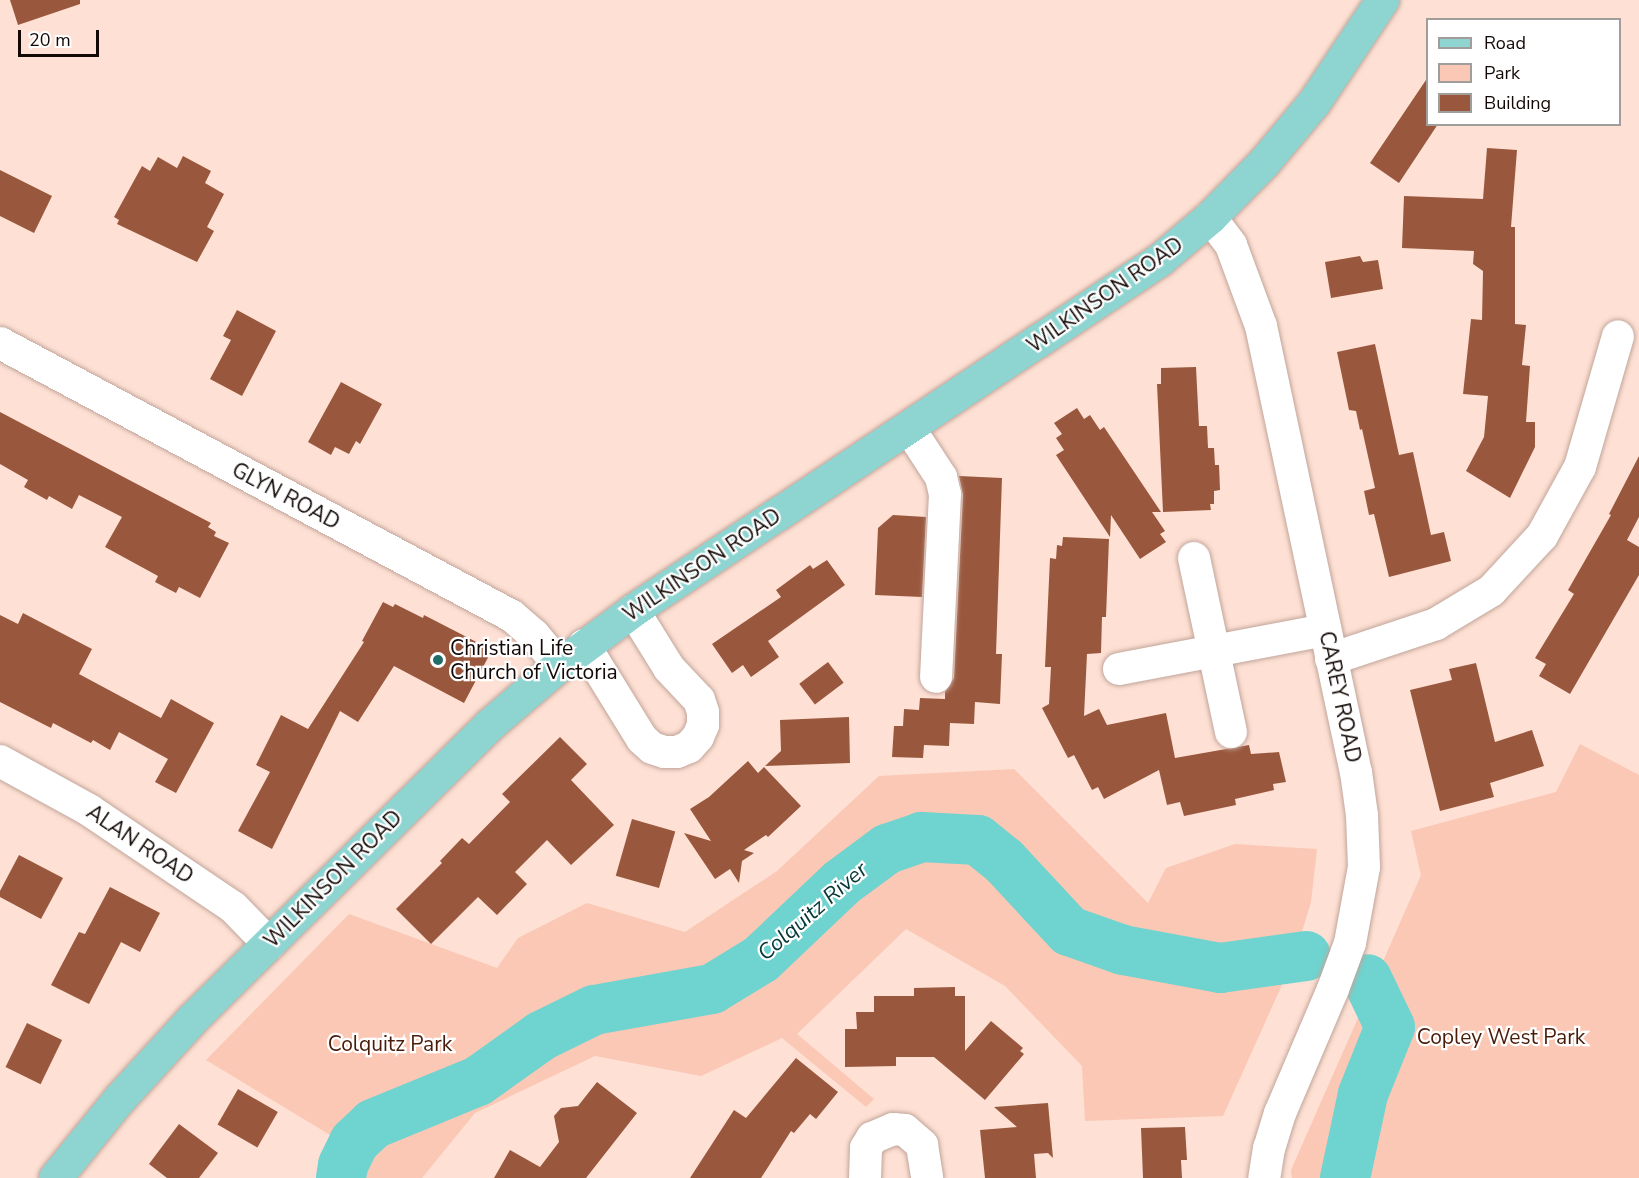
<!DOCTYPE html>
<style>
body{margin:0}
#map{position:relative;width:1639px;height:1178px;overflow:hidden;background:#fee0d4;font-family:"Nunito Sans",sans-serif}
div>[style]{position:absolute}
.green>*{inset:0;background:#fac8b5}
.river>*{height:50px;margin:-25px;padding:0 25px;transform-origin:25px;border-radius:25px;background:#6fd3cf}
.building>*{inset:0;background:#99583e;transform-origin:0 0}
.roads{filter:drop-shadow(0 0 2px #c1a59a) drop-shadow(0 0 2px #c1a59a)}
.minor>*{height:32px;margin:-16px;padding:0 16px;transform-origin:16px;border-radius:16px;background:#fff}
.major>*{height:33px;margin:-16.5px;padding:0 16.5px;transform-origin:16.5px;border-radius:16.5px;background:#8ed5d2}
.dots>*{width:16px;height:16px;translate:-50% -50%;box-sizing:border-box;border:3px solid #fff;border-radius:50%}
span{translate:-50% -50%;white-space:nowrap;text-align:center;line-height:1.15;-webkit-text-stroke:4.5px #fff;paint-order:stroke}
.street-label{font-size:21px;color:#120906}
.poi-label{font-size:21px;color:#120906}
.left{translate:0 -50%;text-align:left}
.park-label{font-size:21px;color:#491c09}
.water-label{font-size:22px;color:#053736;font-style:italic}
.legend{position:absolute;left:1426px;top:18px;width:195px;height:108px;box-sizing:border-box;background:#fff;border:2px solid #a09d9b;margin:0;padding:8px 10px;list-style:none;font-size:18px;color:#120906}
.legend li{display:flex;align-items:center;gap:12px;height:30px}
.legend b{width:30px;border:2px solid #a09d9b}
.scale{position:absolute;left:18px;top:30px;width:81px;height:27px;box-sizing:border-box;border:3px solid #120906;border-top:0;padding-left:8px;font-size:18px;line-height:21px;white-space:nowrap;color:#120906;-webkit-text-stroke:4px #fff;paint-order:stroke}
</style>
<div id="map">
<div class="green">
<i style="clip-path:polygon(1580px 744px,1639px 775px,1639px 1178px,1292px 1178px,1291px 1170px,1421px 875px,1411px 831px,1556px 792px)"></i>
<i style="clip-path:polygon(1014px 769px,1148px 903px,1166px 868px,1235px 844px,1317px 849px,1311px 902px,1294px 958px,1223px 1116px,1085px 1121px,1082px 1066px,1005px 986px,906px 929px,797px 1034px,874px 1099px,866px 1107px,782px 1038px,701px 1076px,595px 1056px,475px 1113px,422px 1178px,325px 1178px,345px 1144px,206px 1060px,349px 914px,497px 968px,518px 938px,587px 903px,685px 932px,777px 871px,879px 776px)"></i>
</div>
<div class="river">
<i style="left:341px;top:1178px;width:13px;rotate:-81deg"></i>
<i style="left:343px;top:1165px;width:25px;rotate:-64deg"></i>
<i style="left:354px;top:1142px;width:26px;rotate:-43deg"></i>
<i style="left:373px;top:1124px;width:113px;rotate:-22.3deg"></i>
<i style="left:478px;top:1081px;width:77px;rotate:-35.5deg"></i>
<i style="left:541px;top:1036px;width:59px;rotate:-26.1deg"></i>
<i style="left:594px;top:1010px;width:120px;rotate:-10.1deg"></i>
<i style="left:712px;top:989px;width:57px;rotate:-31.5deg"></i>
<i style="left:761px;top:959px;width:110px;rotate:-43.5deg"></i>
<i style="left:841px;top:883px;width:57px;rotate:-36.5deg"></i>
<i style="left:887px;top:849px;width:36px;rotate:-19deg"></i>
<i style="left:921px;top:837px;width:57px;rotate:3deg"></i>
<i style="left:978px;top:840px;width:33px;rotate:39deg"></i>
<i style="left:1004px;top:861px;width:96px;rotate:47.1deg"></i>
<i style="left:1069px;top:931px;width:57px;rotate:19.4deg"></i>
<i style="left:1123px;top:950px;width:99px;rotate:10.5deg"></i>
<i style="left:1220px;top:968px;width:87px;rotate:-7.9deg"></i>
<i style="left:1345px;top:1178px;width:86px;rotate:-77.9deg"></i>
<i style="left:1363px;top:1094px;width:72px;rotate:-68.1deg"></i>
<i style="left:1390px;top:1027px;width:53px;rotate:-115.6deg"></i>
</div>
<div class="building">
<i style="clip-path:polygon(10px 0,80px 0,80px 4px,18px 25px)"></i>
<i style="clip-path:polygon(1428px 77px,1428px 124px,1438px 124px,1399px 183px,1370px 163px)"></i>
<i style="clip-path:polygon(1487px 148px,1517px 150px,1511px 227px,1515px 227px,1515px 324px,1526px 325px,1522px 365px,1530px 366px,1526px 422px,1535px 422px,1535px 447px,1510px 498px,1466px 471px,1484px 437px,1488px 396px,1463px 394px,1471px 319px,1482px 320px,1483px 271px,1473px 264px,1474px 251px,1402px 248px,1404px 196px,1483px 199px)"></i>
<i style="clip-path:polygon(183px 156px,211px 171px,205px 183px,224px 194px,207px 227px,214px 231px,197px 262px,117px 224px,119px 220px,114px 217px,142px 166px,150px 171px,158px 157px,177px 168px)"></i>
<i style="clip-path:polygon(0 170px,52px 196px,34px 233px,0 216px)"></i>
<i style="clip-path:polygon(1360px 256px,1363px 262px,1378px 260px,1383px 289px,1331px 298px,1325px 262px)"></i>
<i style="clip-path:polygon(237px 310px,276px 331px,242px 396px,210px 379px,231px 340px,223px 336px)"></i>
<i style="clip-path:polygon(1375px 344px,1399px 455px,1413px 452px,1431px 535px,1444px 532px,1451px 561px,1389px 577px,1374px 514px,1369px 515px,1364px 491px,1375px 488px,1362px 429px,1360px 430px,1356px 411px,1349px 410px,1337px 352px)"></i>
<i style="clip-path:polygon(1196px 367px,1199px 426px,1207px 426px,1208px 448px,1214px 448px,1215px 465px,1219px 465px,1220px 490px,1214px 491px,1214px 504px,1210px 504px,1211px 510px,1163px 512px,1157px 384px,1161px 384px,1161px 368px)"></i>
<i style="clip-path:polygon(341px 382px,382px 404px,360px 444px,356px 441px,349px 454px,335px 447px,331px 455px,308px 442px)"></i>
<i style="clip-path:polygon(1077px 408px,1084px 419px,1090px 415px,1100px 430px,1104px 427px,1161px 512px,1152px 512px,1165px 531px,1160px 534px,1166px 542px,1140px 559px,1111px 515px,1110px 537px,1056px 455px,1064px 450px,1056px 438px,1062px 434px,1054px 423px)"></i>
<i style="clip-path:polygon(0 412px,211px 523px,208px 527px,216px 532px,214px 536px,229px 543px,200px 598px,179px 587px,176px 593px,155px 582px,158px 576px,105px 547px,122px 517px,79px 495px,72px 509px,49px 496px,47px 500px,24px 487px,28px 480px,0 464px)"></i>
<i style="clip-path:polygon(1639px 456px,1639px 517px,1627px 540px,1639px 547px,1639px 575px,1570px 694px,1539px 676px,1546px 664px,1535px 658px,1574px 594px,1568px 590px,1611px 515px,1609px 514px)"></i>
<i style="clip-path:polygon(959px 476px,1002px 478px,996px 654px,1002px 654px,1000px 704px,975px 702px,974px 724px,950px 723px,949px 746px,924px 745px,923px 758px,892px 757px,894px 726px,903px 726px,904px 709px,919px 710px,920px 698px,945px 699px,945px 692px,954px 678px,963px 495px)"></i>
<i style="clip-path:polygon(893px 515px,926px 517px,922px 597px,875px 595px,878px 528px)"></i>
<i style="clip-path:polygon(1063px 537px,1109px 539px,1106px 617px,1102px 617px,1101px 653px,1087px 654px,1084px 716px,1099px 709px,1107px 725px,1166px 713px,1175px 758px,1249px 745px,1251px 754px,1279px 752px,1286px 782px,1273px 784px,1274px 790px,1235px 799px,1236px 805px,1184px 816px,1180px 802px,1167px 805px,1159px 770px,1104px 799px,1098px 787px,1092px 790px,1074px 755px,1068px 758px,1042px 708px,1049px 704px,1051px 667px,1045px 667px,1050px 558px,1056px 559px,1057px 545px,1062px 546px)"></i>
<i style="clip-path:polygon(827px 560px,845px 585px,768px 641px,779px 657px,751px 677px,743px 665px,732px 673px,712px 644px,781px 597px,776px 590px,810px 565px,813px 569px)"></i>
<i style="clip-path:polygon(383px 602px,393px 607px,395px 604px,423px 618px,424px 615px,492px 650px,464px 703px,394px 666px,358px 722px,340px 711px,272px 849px,238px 831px,270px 772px,256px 765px,281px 715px,308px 729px,364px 642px,362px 641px)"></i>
<i style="clip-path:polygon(23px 613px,92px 649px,79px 674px,161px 718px,171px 699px,214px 723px,176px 793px,155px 782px,168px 759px,119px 732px,110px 750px,93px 740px,91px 743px,53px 723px,51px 728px,0 702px,0 615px,18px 624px)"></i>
<i style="left:828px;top:662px;width:26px;height:36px;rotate:53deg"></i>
<i style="clip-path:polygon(1476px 663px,1495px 742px,1532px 730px,1544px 766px,1490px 783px,1494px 797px,1440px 811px,1410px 690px,1452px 680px,1449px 669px)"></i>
<i style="clip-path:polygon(849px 717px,850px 763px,765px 766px,781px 751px,780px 720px)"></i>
<i style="clip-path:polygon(560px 737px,587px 764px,571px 780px,614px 825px,571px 865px,547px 840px,515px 872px,527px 884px,497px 915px,478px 897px,431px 944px,396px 909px,442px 863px,440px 861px,462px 838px,469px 844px,510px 802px,502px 794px)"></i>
<i style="clip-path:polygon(748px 761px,758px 773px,764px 767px,801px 806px,768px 837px,766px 835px,744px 850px,754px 853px,742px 861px,739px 883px,730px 869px,715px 879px,684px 833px,711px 841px,690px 809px,709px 797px)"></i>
<i style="left:632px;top:819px;width:45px;height:59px;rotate:16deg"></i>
<i style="clip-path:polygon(19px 855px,63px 878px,41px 919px,0 897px,0 891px)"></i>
<i style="clip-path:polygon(110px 887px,160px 913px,140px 952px,121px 942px,89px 1004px,51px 985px,79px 932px,85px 934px)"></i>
<i style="clip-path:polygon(955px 987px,955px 996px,965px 996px,965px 1051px,991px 1021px,1023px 1048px,1020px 1051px,1024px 1054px,985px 1100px,934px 1057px,896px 1057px,896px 1066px,845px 1067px,845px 1029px,857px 1029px,856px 1012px,874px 1012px,874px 996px,914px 996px,914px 988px)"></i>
<i style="left:27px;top:1023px;width:39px;height:49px;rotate:26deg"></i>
<i style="clip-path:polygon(796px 1058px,838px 1092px,816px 1119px,810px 1114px,794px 1133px,791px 1131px,761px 1178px,690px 1178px,734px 1110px,746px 1118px)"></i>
<i style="clip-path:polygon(597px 1082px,637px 1113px,586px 1178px,494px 1178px,510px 1150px,540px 1167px,559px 1142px,554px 1116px,561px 1108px,578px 1106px)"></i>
<i style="left:238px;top:1089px;width:46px;height:41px;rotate:30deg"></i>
<i style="clip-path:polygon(1048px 1103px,1053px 1158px,1048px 1153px,1034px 1154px,1036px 1178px,985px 1178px,980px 1130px,1017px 1127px,994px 1107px)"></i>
<i style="clip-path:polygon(179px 1124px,218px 1153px,199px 1178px,167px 1178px,149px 1164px)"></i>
<i style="clip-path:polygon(1185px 1127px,1187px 1160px,1181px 1160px,1182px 1178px,1143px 1178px,1141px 1128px)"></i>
</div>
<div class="roads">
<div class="minor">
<i style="left:1210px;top:217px;width:35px;rotate:53deg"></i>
<i style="left:1231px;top:245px;width:86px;rotate:69.7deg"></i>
<i style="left:1261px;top:326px;width:456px;rotate:78deg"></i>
<i style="left:1356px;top:772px;width:43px;rotate:82.1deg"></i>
<i style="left:1362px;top:815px;width:52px;rotate:87.8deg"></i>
<i style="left:1364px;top:867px;width:77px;rotate:100.4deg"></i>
<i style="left:1350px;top:943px;width:49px;rotate:110.3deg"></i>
<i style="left:1333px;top:989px;width:135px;rotate:113.1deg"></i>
<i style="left:1280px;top:1113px;width:37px;rotate:107deg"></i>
<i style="left:1269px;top:1148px;width:30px;rotate:99deg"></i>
<i style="left:0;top:343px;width:580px;rotate:28.07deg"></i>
<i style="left:512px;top:616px;width:29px;rotate:41deg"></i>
<i style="left:534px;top:635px;width:39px;rotate:50deg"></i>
<i style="left:909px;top:428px;width:59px;rotate:56.9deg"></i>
<i style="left:941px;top:477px;width:17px;rotate:77deg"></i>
<i style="left:945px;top:494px;width:183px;rotate:92.8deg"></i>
<i style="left:1194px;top:558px;width:178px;rotate:78deg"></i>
<i style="left:584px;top:645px;width:110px;rotate:58.3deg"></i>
<i style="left:642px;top:739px;width:13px;rotate:42deg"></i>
<i style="left:652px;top:748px;width:13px;rotate:18deg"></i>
<i style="left:664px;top:752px;width:13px"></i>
<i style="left:677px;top:752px;width:13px;rotate:-23deg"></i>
<i style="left:689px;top:747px;width:13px;rotate:-48deg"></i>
<i style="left:698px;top:737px;width:13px;rotate:-67deg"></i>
<i style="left:703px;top:725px;width:13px;rotate:-90deg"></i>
<i style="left:703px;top:712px;width:13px;rotate:-108deg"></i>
<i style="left:699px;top:700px;width:44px;rotate:-133.2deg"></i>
<i style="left:669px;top:668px;width:68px;rotate:-121.8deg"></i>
<i style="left:1331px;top:659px;width:111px;rotate:-18.4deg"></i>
<i style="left:1436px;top:624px;width:64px;rotate:-31deg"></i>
<i style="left:1491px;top:591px;width:75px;rotate:-47.2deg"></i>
<i style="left:1542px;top:536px;width:79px;rotate:-61.2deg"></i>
<i style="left:1580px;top:467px;width:136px;rotate:-73.8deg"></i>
<i style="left:1119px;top:669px;width:210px;rotate:-10.7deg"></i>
<i style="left:0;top:761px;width:102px;rotate:28.8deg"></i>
<i style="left:89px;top:810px;width:174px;rotate:34deg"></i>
<i style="left:233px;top:907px;width:52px;rotate:45.8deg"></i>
<i style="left:865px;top:1178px;width:30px;rotate:-88deg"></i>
<i style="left:866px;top:1148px;width:12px;rotate:-59deg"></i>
<i style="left:872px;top:1138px;width:23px;rotate:-23deg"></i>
<i style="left:893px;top:1129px;width:12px;rotate:5deg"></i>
<i style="left:905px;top:1130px;width:23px;rotate:41deg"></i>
<i style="left:922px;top:1145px;width:33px;rotate:81deg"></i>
</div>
<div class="major">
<i style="left:55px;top:1178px;width:102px;rotate:-51deg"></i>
<i style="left:119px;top:1099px;width:110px;rotate:-47.6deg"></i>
<i style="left:193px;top:1018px;width:416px;rotate:-44.7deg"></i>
<i style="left:489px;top:725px;width:92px;rotate:-40.6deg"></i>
<i style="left:559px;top:665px;width:92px;rotate:-36.6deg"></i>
<i style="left:633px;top:610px;width:632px;rotate:-33.64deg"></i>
<i style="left:1159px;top:260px;width:67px;rotate:-40.1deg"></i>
<i style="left:1210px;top:217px;width:77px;rotate:-45.5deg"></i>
<i style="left:1264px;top:162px;width:78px;rotate:-50.2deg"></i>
<i style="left:1314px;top:102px;width:123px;rotate:-56.3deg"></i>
</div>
</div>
<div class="dots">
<i style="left:438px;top:660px;background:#206c69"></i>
</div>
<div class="street-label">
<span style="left:1105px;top:295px;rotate:-35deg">WILKINSON ROAD</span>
<span style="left:286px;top:496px;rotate:28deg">GLYN ROAD</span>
<span style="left:702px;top:565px;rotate:-34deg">WILKINSON ROAD</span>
<span style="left:1340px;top:697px;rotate:78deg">CAREY ROAD</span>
<span style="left:140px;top:844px;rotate:34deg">ALAN ROAD</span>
<span style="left:333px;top:879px;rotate:-45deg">WILKINSON ROAD</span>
</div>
<div class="poi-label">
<span class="left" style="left:450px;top:660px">Christian Life<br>Church of Victoria</span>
</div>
<div class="park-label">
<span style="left:1501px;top:1037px">Copley West Park</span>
<span style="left:390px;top:1044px">Colquitz Park</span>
</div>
<div class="water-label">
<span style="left:813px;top:912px;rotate:-41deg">Colquitz River</span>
</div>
<ul class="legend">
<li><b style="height:8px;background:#8ed5d2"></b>Road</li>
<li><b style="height:16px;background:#fac8b5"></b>Park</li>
<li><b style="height:16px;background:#99583e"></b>Building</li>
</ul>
<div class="scale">20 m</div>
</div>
